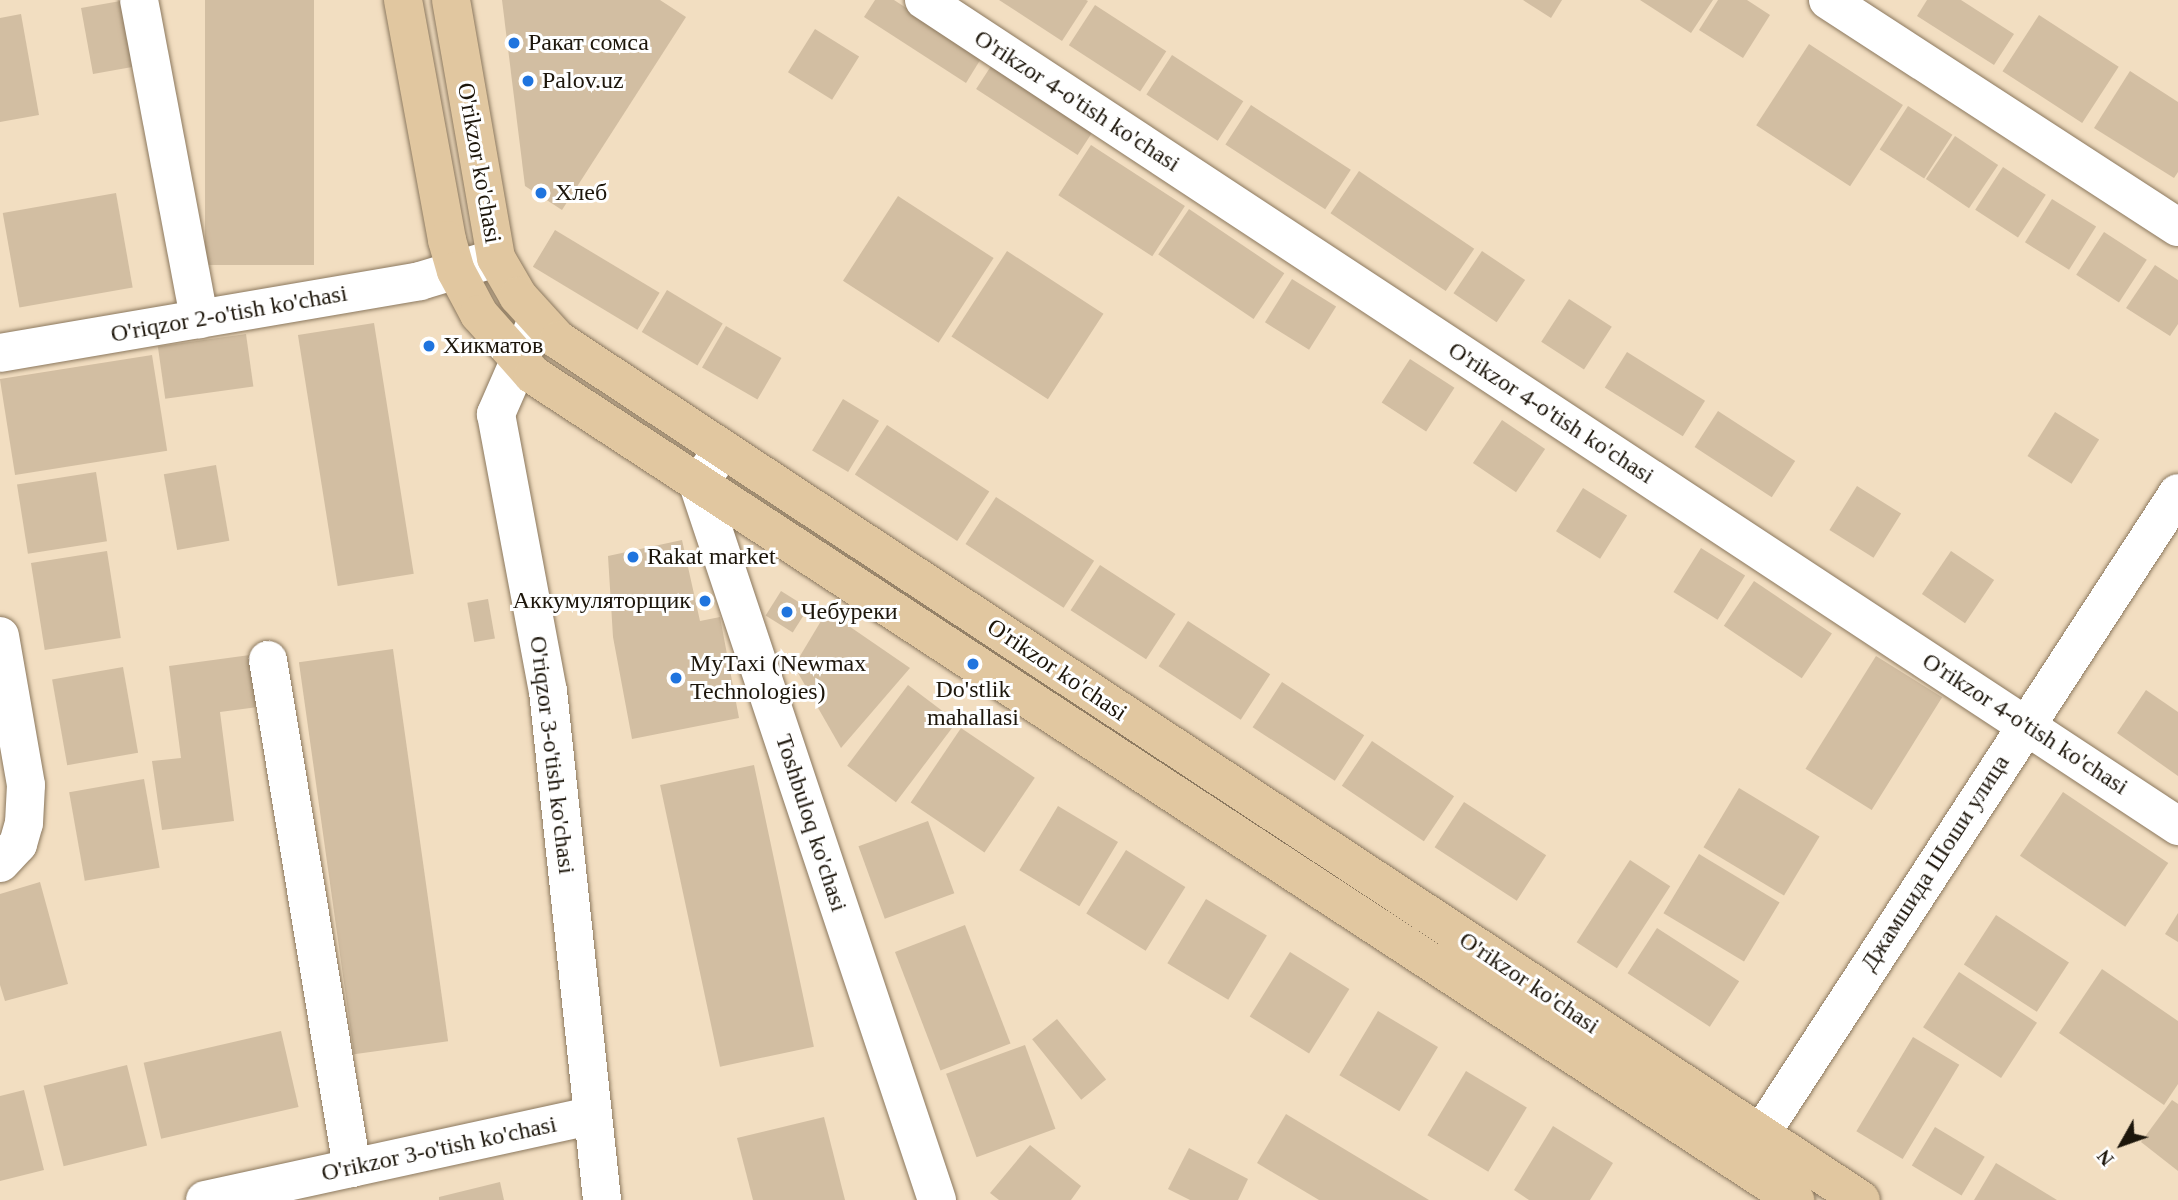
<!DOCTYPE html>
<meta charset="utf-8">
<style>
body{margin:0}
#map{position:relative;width:2178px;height:1200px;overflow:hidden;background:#f2dec1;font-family:"Times New Roman",serif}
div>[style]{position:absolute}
.building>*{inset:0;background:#d2bea2;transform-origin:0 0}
.roads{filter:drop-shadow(0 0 2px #8b785e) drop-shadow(0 0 2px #8b785e)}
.minor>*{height:38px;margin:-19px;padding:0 19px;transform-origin:19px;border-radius:19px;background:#fff}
.major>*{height:38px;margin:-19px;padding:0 19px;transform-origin:19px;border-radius:19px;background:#e1c7a0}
.dots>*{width:19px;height:19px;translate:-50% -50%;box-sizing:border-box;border:4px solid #fff;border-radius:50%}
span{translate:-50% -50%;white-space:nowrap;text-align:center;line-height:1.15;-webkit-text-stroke:6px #fff;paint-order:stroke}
.poi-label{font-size:24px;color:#1d160b}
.left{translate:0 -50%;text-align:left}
.right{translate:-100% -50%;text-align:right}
.street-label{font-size:24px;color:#1d160b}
.north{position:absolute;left:2087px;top:1109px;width:70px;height:70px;-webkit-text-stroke:5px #fff;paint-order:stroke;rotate:230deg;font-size:19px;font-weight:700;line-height:28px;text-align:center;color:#1d160b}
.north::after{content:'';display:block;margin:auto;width:24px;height:32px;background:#1d160b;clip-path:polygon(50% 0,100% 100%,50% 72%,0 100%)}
</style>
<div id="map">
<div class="building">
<i style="clip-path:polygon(126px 0,149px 64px,93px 74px,81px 8px)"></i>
<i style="left:205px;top:0;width:109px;height:265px"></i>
<i style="clip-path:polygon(502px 0,660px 0,686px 17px,562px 210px,525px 186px)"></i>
<i style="clip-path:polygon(875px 0,894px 0,982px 57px,966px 83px,864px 17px)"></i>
<i style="clip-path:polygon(999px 0,1086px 0,1088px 1px,1062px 41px)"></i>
<i style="clip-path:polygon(1523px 0,1562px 0,1551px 18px)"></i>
<i style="clip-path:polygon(1640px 0,1713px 0,1691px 33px)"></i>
<i style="clip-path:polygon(1718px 0,1747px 0,1770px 15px,1743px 58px,1699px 30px)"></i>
<i style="clip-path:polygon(1927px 0,1961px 0,2014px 34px,1994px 65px,1917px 16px)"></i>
<i style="left:1095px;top:5px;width:85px;height:48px;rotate:33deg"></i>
<i style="clip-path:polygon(21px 14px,39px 115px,0 122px,0 18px)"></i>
<i style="left:2039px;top:15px;width:95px;height:67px;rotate:33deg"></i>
<i style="left:815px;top:29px;width:52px;height:51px;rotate:32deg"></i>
<i style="left:1809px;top:44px;width:112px;height:97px;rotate:33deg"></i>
<i style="left:1172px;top:55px;width:85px;height:47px;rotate:33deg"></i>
<i style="left:993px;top:63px;width:121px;height:31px;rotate:33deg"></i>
<i style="clip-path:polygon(2130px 71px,2178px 102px,2178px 172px,2174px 178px,2094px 128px)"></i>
<i style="left:1251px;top:105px;width:119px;height:47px;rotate:33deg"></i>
<i style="left:1908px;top:106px;width:53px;height:52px;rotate:33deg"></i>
<i style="left:1955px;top:136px;width:52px;height:52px;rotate:34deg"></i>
<i style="left:1091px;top:145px;width:112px;height:60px;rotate:33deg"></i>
<i style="left:2003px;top:167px;width:51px;height:51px;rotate:33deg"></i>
<i style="left:1359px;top:171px;width:139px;height:51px;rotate:34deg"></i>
<i style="left:116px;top:193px;width:96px;height:115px;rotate:80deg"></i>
<i style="left:898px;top:196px;width:114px;height:101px;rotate:33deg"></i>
<i style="left:2052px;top:199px;width:52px;height:51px;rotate:32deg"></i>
<i style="left:1189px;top:209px;width:115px;height:55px;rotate:34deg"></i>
<i style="left:555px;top:230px;width:122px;height:43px;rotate:31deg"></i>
<i style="left:2104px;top:232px;width:51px;height:51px;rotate:33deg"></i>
<i style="left:1007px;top:251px;width:115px;height:102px;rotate:33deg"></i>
<i style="left:1482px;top:251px;width:52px;height:51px;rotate:34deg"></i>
<i style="clip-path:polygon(2155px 265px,2178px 280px,2178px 324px,2170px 336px,2126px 308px)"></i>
<i style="left:1292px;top:279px;width:52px;height:51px;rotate:32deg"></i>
<i style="left:667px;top:290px;width:65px;height:49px;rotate:31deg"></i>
<i style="left:1569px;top:299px;width:51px;height:51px;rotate:33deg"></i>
<i style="left:374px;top:323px;width:254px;height:77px;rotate:81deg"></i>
<i style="left:726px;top:326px;width:64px;height:48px;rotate:30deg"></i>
<i style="left:246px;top:334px;width:53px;height:89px;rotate:82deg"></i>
<i style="left:1627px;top:352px;width:92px;height:42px;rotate:32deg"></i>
<i style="left:152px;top:355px;width:97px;height:154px;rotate:81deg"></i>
<i style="left:1410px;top:359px;width:53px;height:52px;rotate:33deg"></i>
<i style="left:843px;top:399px;width:42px;height:60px;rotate:31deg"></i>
<i style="left:1718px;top:411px;width:92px;height:43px;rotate:33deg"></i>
<i style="left:2055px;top:412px;width:52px;height:52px;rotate:32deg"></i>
<i style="left:1502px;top:420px;width:52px;height:52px;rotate:34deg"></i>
<i style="left:887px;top:425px;width:122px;height:59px;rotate:33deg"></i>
<i style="left:216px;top:465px;width:77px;height:53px;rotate:80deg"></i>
<i style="left:96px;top:472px;width:70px;height:80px;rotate:81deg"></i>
<i style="left:1857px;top:486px;width:52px;height:52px;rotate:32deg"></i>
<i style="left:1583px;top:488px;width:52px;height:51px;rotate:32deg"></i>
<i style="left:996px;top:497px;width:117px;height:56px;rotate:33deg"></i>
<i style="clip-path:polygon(682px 540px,700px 621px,720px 617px,739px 718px,632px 739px,613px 637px,608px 556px)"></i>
<i style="left:1701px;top:548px;width:52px;height:52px;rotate:32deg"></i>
<i style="left:107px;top:551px;width:88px;height:77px;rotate:81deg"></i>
<i style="left:1951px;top:551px;width:52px;height:52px;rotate:34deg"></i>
<i style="left:1100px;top:565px;width:90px;height:54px;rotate:33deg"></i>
<i style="left:1754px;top:581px;width:94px;height:54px;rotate:34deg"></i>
<i style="left:781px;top:591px;width:32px;height:29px;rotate:32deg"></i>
<i style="left:488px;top:599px;width:40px;height:21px;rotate:80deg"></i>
<i style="clip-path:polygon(827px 611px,910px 668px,841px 748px,794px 666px)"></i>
<i style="left:1188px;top:621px;width:98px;height:54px;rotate:33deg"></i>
<i style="left:393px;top:649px;width:396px;height:95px;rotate:82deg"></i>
<i style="clip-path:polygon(250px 655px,257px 707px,220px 712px,234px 821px,162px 830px,152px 761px,181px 758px,169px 666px)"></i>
<i style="left:1876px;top:656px;width:78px;height:133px;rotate:32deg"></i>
<i style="left:123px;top:667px;width:87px;height:72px;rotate:80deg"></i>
<i style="left:1282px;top:682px;width:98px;height:54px;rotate:33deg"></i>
<i style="left:908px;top:685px;width:61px;height:101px;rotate:37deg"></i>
<i style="clip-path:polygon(2146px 690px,2178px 712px,2178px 776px,2117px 733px)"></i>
<i style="left:961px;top:728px;width:89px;height:90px;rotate:34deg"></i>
<i style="left:1372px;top:741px;width:99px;height:54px;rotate:34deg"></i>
<i style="left:754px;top:765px;width:288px;height:96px;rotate:78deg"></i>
<i style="left:144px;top:779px;width:90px;height:76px;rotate:80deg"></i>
<i style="left:1739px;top:788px;width:94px;height:69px;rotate:31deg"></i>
<i style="left:2063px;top:792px;width:127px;height:77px;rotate:34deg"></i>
<i style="left:1464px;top:802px;width:98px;height:54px;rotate:33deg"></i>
<i style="left:1058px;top:806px;width:70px;height:75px;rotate:31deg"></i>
<i style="left:928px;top:821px;width:77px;height:74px;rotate:70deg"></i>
<i style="left:1126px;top:850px;width:70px;height:75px;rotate:32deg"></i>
<i style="left:1699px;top:854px;width:94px;height:69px;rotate:31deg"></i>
<i style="left:1630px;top:860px;width:48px;height:98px;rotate:33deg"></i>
<i style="clip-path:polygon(40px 882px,68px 984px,5px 1001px,0 985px,0 894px)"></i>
<i style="left:1206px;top:899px;width:71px;height:75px;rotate:31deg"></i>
<i style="clip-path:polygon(2178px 913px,2178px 942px,2165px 934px)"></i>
<i style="left:1996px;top:915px;width:87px;height:59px;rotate:33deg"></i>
<i style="left:965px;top:925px;width:127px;height:75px;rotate:69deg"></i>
<i style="left:1657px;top:928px;width:98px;height:54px;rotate:33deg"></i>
<i style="left:1290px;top:952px;width:70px;height:76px;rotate:32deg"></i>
<i style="clip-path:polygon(2102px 969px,2178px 1021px,2178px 1084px,2164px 1105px,2059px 1033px)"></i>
<i style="left:1959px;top:972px;width:93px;height:66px;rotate:33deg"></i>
<i style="left:1378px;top:1011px;width:70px;height:75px;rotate:31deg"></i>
<i style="left:1057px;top:1019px;width:78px;height:32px;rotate:51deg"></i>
<i style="left:281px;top:1031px;width:78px;height:141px;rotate:77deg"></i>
<i style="left:1913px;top:1037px;width:54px;height:110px;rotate:31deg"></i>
<i style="left:1025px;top:1045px;width:89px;height:84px;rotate:70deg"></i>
<i style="left:127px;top:1065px;width:83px;height:86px;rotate:76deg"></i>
<i style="left:1466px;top:1071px;width:71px;height:75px;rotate:31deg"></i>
<i style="clip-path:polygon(24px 1090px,44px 1170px,0 1181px,0 1096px)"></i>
<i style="clip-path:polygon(2172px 1100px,2178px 1104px,2178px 1171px,2141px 1142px)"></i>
<i style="clip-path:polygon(1286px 1114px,1429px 1200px,1319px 1200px,1257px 1163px)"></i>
<i style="clip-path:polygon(824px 1117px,845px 1200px,753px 1200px,737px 1138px)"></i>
<i style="clip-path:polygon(1553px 1126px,1613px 1163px,1590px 1200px,1529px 1200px,1514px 1190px)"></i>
<i style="left:1935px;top:1127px;width:58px;height:45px;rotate:31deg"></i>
<i style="clip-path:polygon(1030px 1145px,1081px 1186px,1071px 1200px,999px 1200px,990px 1193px)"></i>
<i style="clip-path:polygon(1189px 1148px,1248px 1179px,1238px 1200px,1190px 1200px,1168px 1189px)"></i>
<i style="clip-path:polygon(1996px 1163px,2057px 1200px,1974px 1200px)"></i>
<i style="clip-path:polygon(500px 1182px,504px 1200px,439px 1200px,439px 1197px)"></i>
</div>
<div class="roads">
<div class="minor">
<i style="left:139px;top:0;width:325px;rotate:79.3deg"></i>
<i style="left:924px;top:0;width:1502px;rotate:33.37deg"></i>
<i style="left:1828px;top:0;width:417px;rotate:33deg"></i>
<i style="left:537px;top:320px;width:103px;rotate:113.6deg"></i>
<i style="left:496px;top:414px;width:282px;rotate:79.4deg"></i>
<i style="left:548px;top:691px;width:512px;rotate:83.94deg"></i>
<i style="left:0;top:353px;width:426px;rotate:-9.7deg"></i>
<i style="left:420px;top:281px;width:79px;rotate:-16.8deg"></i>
<i style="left:722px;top:451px;width:41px;rotate:126deg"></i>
<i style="left:698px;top:484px;width:755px;rotate:71.54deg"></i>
<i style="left:0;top:636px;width:151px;rotate:80.1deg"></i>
<i style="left:26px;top:785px;width:38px;rotate:93deg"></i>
<i style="left:24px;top:823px;width:22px;rotate:106deg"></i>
<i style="left:18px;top:844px;width:26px;rotate:133deg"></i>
<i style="left:268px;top:660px;width:515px;rotate:80.61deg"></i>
<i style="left:1742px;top:1163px;width:799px;rotate:-56.95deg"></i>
<i style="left:205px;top:1200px;width:395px;rotate:-12.3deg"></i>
</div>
<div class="major">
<i style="left:403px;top:0;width:244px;rotate:79.6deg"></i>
<i style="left:447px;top:240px;width:32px;rotate:74deg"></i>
<i style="left:456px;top:271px;width:49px;rotate:61.9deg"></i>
<i style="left:479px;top:314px;width:81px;rotate:48.5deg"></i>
<i style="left:533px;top:375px;width:1508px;rotate:33.17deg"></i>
<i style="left:451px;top:0;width:262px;rotate:80.1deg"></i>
<i style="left:496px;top:258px;width:44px;rotate:59.9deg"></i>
<i style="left:518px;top:296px;width:59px;rotate:47.7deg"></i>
<i style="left:558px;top:340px;width:1561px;rotate:33.43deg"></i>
</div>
</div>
<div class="dots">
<i style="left:514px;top:43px;background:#1f74de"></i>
<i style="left:528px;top:81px;background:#1f74de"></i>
<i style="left:541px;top:193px;background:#1f74de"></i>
<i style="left:429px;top:346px;background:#1f74de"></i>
<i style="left:633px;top:557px;background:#1f74de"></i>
<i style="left:705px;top:601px;background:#1f74de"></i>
<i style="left:787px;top:612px;background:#1f74de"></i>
<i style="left:973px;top:664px;background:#1f74de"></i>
<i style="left:676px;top:678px;background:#1f74de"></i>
</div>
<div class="poi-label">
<span class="left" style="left:528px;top:43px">Ракат сомса</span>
<span class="left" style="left:542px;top:81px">Palov.uz</span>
<span class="left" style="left:555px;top:193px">Хлеб</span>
<span class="left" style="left:443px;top:346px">Хикматов</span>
<span class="left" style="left:647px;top:557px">Rakat market</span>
<span class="right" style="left:691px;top:601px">Аккумуляторщик</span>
<span class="left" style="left:801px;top:612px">Чебуреки</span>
<span class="left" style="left:690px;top:678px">MyTaxi (Newmax<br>Technologies)</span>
<span style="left:973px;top:704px">Do'stlik<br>mahallasi</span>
</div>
<div class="street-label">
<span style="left:1077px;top:101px;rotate:33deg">O'rikzor 4-o'tish ko'chasi</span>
<span style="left:479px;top:163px;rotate:80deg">O'rikzor ko'chasi</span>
<span style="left:229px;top:314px;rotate:-10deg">O'riqzor 2-o'tish ko'chasi</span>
<span style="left:1551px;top:413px;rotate:33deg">O'rikzor 4-o'tish ko'chasi</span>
<span style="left:1057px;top:670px;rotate:34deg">O'rikzor ko'chasi</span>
<span style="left:2025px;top:724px;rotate:33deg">O'rikzor 4-o'tish ko'chasi</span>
<span style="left:552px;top:755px;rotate:83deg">O'riqzor 3-o'tish ko'chasi</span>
<span style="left:811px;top:823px;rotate:72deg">Toshbuloq ko'chasi</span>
<span style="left:1935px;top:863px;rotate:-57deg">Джамшида Шоши улица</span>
<span style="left:1529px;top:983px;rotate:34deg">O'rikzor ko'chasi</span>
<span style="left:439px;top:1149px;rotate:-12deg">O'rikzor 3-o'tish ko'chasi</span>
</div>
<div class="north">N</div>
</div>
